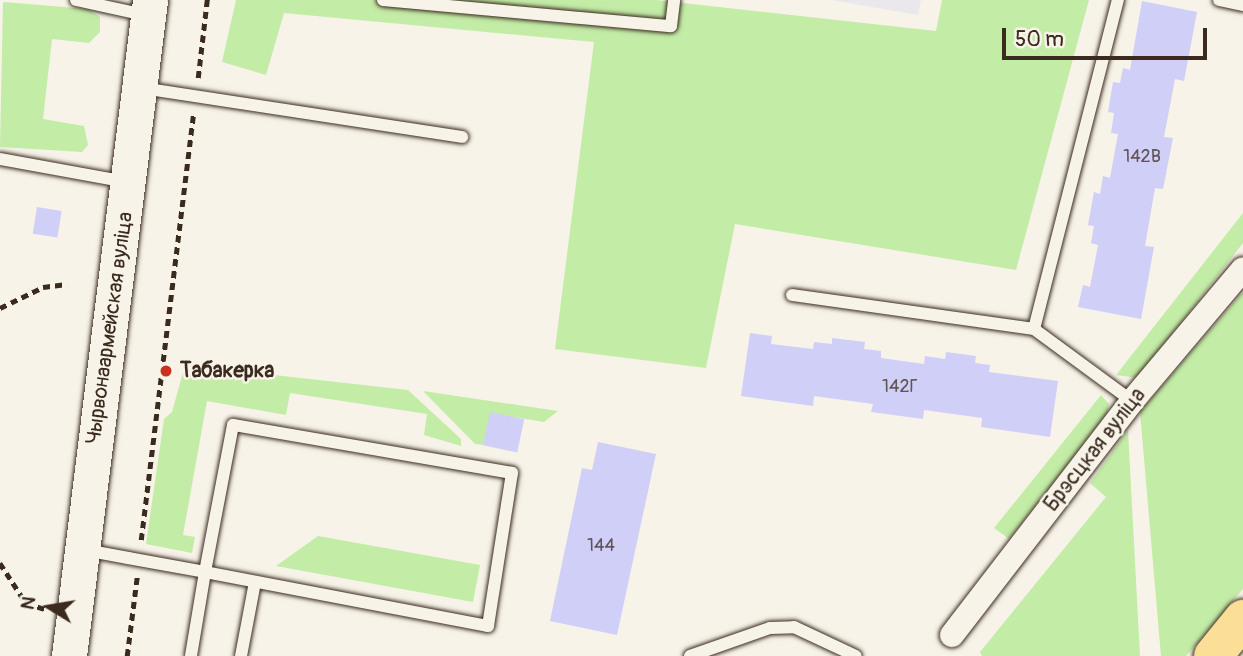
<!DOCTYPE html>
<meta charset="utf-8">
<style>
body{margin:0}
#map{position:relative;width:1243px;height:656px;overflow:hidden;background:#f7f3e8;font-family:Pangolin,sans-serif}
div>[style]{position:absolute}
.built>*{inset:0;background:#ebe8ed}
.green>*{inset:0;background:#c3eca7}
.building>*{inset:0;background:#cfcff8;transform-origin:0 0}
.path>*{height:4.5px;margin-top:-2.25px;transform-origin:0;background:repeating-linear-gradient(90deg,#3b2a1e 0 7px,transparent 0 12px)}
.roads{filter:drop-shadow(0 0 2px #3b2a1e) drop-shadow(0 0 2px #3b2a1e)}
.lane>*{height:12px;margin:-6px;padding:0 6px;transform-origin:6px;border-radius:6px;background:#f7f3e8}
.street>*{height:24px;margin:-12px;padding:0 12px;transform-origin:12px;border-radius:12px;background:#f7f3e8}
.secondary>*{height:35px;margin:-17.5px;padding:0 17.5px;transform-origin:17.5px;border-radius:17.5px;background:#f7f3e8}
.primary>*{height:38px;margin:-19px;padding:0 19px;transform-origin:19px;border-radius:19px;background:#fbdf96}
.dots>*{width:19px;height:19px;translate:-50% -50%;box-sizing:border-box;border:4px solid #f7f3e8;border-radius:50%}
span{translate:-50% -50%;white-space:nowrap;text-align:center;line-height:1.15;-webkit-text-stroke:5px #f7f3e8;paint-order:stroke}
.number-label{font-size:18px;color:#605354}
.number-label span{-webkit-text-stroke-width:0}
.street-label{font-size:21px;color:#3b2a1e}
.poi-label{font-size:21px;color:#3b2a1e;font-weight:700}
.left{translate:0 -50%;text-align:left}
.north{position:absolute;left:14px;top:572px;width:70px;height:70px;-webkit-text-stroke:5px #f7f3e8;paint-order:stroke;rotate:281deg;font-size:19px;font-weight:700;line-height:28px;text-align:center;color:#3b2a1e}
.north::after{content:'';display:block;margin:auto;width:24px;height:32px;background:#3b2a1e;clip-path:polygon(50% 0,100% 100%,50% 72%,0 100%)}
.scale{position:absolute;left:1002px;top:28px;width:205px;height:32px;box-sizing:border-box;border:4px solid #3b2a1e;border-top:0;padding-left:9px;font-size:21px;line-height:24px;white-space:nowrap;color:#3b2a1e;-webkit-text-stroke:5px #f7f3e8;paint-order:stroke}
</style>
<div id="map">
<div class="built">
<i style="clip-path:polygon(831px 0,921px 0,918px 15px)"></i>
</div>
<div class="green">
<i style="clip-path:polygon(236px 0,656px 0,936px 31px,942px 0,1089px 0,1016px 270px,735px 224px,706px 368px,555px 349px,594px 42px,284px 13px,266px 75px,222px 62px)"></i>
<i style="clip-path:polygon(3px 2px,88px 9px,100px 17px,100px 32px,89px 43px,52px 39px,43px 119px,84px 126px,88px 145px,82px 152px,0 147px)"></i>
<i style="clip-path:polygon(1243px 213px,1243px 243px,1138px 378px,1116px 375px)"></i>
<i style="clip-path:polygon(1243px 292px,1243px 589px,1186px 656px,1161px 656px,1140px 412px)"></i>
<i style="clip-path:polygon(185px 365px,408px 390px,461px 439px,461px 446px,424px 435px,427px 414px,290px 393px,286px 415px,207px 401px,183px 535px,195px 537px,192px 553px,146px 544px,164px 419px,172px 412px)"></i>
<i style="clip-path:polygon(423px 391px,558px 411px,544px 422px,491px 413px,484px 445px,475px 444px)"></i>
<i style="clip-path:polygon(1101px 395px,1109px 404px,1107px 415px,1009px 539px,994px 528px)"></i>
<i style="clip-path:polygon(1128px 430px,1140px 656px,982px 656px,980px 652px,1106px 497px,1090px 483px)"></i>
<i style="clip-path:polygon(318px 536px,480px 565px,473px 602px,276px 566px)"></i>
</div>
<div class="building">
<i style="clip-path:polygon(1142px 1px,1197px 12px,1184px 81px,1175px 79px,1164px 137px,1173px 138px,1163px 189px,1155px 188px,1145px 246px,1154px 247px,1141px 319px,1078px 307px,1083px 285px,1090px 287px,1098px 245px,1091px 243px,1094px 226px,1088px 225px,1094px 192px,1100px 194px,1103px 176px,1110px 178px,1118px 134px,1111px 133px,1114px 113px,1108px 112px,1113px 82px,1120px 83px,1123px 68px,1130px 70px)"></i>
<i style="left:37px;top:207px;width:25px;height:27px;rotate:9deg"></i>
<i style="clip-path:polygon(750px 333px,772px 336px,771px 344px,813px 349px,814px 342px,832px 344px,832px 338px,865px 342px,864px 349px,881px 351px,881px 358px,924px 364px,925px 356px,945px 359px,946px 352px,976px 356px,975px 363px,990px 365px,989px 372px,1058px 381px,1050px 437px,981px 427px,982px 418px,924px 410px,923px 419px,871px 412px,873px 404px,814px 396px,813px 406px,741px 396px)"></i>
<i style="left:490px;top:412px;width:35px;height:34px;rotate:12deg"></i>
<i style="clip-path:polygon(598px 442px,656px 454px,617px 635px,550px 621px,582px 468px,592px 470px)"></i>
</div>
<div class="path">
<i style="left:198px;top:78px;width:79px;rotate:-83.4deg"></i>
<i style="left:0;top:308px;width:48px;rotate:-26deg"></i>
<i style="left:43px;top:287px;width:24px;rotate:-7deg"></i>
<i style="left:141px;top:540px;width:428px;rotate:-83deg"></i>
<i style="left:0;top:563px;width:48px;rotate:57deg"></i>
<i style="left:26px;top:603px;width:20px;rotate:18deg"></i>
<i style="left:127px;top:656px;width:80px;rotate:-82.8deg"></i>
</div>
<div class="roads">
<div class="lane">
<i style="left:76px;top:0;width:71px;rotate:12.3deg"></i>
<i style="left:383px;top:0;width:289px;rotate:5.2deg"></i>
<i style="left:671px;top:26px;width:26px;rotate:-83deg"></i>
<i style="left:1219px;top:0;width:25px;rotate:12deg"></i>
<i style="left:142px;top:88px;width:324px;rotate:8.7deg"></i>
<i style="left:0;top:159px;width:129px;rotate:10.3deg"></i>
<i style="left:792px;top:295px;width:244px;rotate:8deg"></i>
<i style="left:1034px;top:329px;width:122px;rotate:36.3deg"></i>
<i style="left:1034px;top:329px;width:340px;rotate:-75.7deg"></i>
<i style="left:85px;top:550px;width:44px;rotate:10.5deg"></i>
<i style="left:128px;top:558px;width:78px;rotate:10.3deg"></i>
<i style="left:205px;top:572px;width:288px;rotate:10.8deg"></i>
<i style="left:488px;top:626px;width:155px;rotate:-81.1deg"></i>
<i style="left:512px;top:473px;width:283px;rotate:-170.2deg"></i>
<i style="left:233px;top:425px;width:150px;rotate:100.8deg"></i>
<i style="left:205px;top:572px;width:85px;rotate:99.5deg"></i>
<i style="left:241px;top:656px;width:75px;rotate:-79.3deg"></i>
<i style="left:690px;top:656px;width:85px;rotate:-19.3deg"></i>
<i style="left:770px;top:628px;width:24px;rotate:-2deg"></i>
<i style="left:794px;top:627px;width:68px;rotate:25.1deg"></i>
</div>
<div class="street">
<i style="left:952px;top:635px;width:295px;rotate:-52.4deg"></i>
<i style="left:1132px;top:401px;width:172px;rotate:-49.9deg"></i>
</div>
<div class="secondary">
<i style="left:69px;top:656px;width:661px;rotate:-82.96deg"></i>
</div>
<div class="primary">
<i style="left:1213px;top:656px;width:48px;rotate:-51deg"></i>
</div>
</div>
<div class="dots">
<i style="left:166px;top:371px;background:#c8321e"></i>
</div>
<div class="number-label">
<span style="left:1142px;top:157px">142В</span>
<span style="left:900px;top:387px">142Г</span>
<span style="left:601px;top:546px">144</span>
</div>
<div class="street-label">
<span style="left:110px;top:328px;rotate:-82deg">Чырвонаармейская вуліца</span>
<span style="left:1095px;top:450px;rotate:-52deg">Брэсцкая вуліца</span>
</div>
<div class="poi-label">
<span class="left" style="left:180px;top:371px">Табакерка</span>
</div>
<div class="north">N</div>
<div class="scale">50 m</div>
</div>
